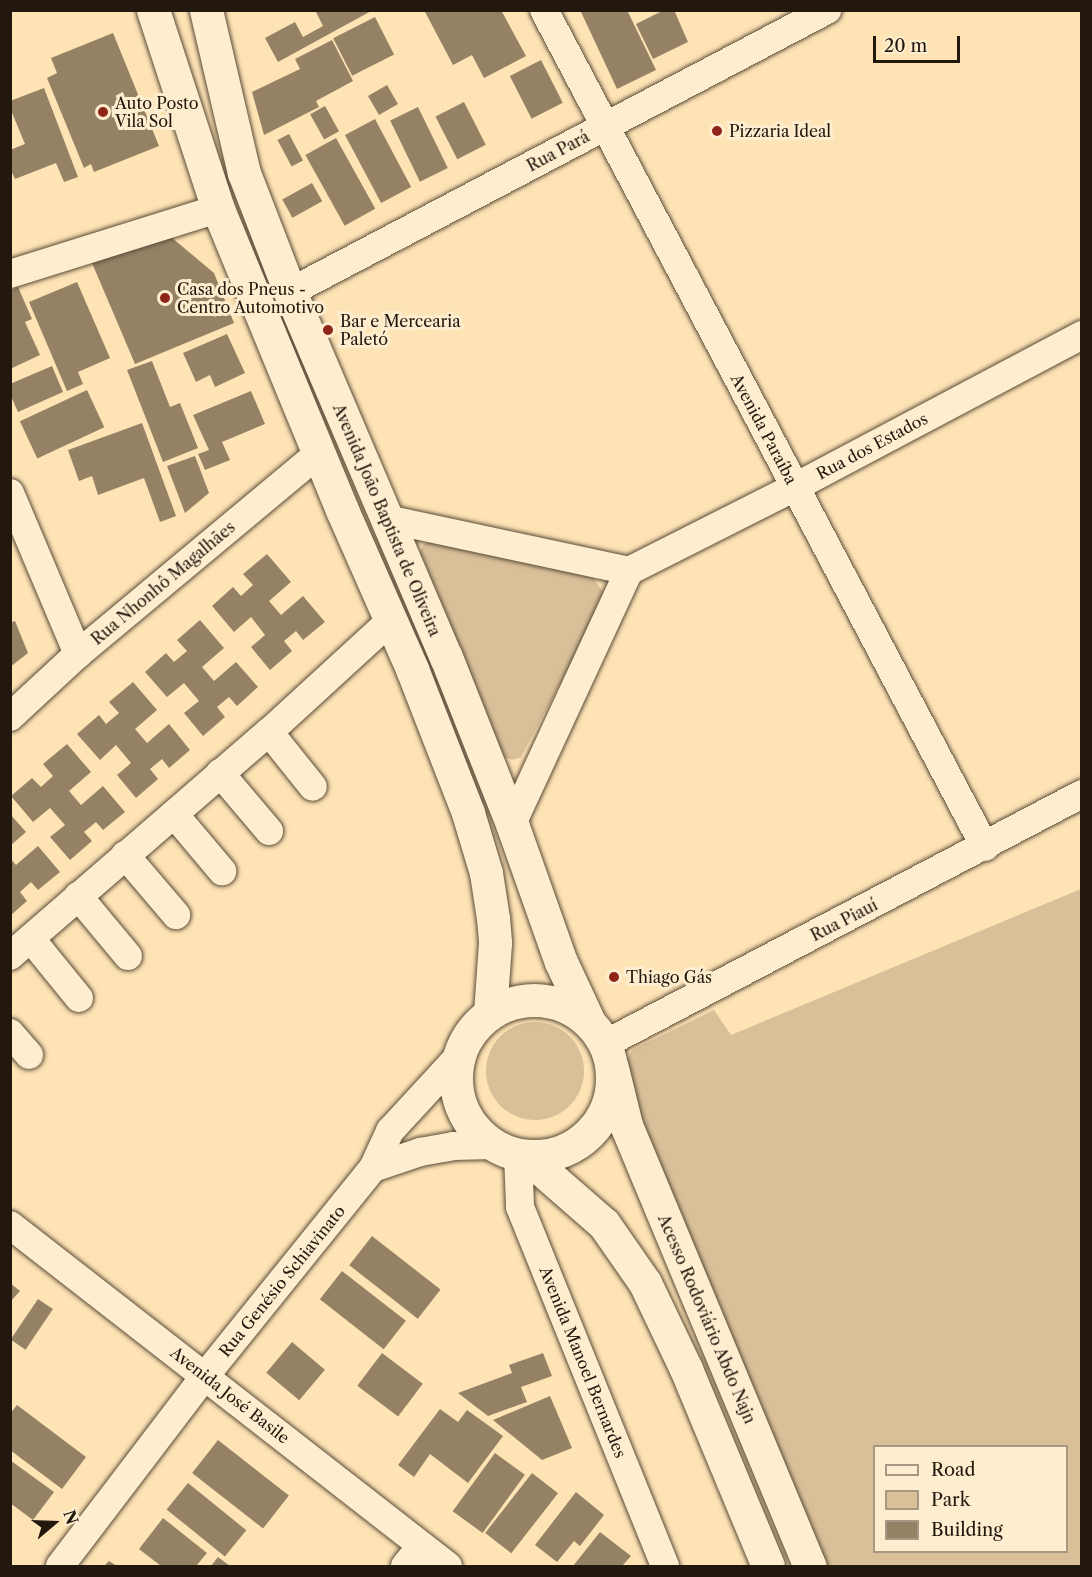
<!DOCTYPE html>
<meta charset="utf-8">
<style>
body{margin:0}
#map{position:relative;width:1092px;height:1577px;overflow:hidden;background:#fee3b5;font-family:"Libre Caslon Text",serif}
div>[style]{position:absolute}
.green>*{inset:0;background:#d9c099}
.round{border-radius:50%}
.building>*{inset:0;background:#958265;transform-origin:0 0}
.roads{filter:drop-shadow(0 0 2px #5a4b38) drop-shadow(0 0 2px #5a4b38)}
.street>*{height:28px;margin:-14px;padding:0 14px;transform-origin:14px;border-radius:14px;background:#feedcf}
.secondary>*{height:33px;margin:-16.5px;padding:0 16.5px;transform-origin:16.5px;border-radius:16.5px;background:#feedcf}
.secondary>.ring{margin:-16.5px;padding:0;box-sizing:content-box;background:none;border:33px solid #feedcf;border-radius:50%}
.dots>*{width:16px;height:16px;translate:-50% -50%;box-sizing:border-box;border:3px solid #feedcf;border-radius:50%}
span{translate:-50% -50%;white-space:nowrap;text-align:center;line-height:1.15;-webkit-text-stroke:6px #feedcf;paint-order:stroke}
.poi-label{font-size:16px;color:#23180e}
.left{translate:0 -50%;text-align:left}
.street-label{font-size:16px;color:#23180e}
.frame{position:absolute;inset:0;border:12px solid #23180e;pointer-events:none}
.legend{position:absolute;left:873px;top:1445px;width:195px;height:108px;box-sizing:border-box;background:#feedcf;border:2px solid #a69882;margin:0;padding:8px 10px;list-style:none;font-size:18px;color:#23180e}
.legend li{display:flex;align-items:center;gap:12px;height:30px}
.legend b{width:30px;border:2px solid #a69882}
.north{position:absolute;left:24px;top:1493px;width:60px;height:60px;-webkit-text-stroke:4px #feedcf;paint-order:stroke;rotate:71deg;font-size:16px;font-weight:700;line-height:24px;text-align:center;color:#23180e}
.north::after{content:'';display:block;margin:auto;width:21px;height:27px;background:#23180e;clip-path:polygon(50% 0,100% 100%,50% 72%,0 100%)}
.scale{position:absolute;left:873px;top:36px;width:87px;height:27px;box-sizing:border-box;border:3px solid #23180e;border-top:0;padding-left:8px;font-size:18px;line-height:21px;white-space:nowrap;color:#23180e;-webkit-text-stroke:4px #feedcf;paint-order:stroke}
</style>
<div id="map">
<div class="green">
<i style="clip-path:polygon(434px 540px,593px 578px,603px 592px,602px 605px,521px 757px,513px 760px,501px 756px,418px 556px,424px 544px)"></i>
<i style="clip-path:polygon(evenodd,1081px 889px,1081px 1566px,826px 1566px,631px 1108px,620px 1074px,632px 1050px,714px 1010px,731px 1035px,1081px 889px,874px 1446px,1066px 1446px,1066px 1552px,874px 1552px,874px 1446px)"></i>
<i class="round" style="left:486px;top:1022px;width:98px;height:98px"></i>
</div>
<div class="building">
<i style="clip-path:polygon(315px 10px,373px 10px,278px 62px,265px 38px,295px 22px,303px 37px,323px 26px)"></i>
<i style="clip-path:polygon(424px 10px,501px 10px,526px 56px,484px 78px,472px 55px,453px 65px)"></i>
<i style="clip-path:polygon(584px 10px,627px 10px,656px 70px,617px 89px,581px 12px)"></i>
<i style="clip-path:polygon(664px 10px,674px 10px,688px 42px,653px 59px,636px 24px)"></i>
<i style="left:375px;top:17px;width:42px;height:47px;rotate:63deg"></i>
<i style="clip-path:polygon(113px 33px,159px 146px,94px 172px,91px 164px,84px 168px,47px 78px,57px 73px,51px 58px)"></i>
<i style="clip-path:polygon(332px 40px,353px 81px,316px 101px,319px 107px,264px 135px,252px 92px,300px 69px,295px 59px)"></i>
<i style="left:541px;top:60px;width:48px;height:35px;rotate:63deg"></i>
<i style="left:387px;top:85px;width:22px;height:22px;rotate:60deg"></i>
<i style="clip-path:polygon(44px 88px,78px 177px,64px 182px,56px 163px,15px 179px,10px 168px,10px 150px,25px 144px,10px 108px,10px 101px)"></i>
<i style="left:464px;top:102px;width:48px;height:32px;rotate:63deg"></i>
<i style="left:325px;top:106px;width:29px;height:17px;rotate:61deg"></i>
<i style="left:418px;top:107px;width:68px;height:31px;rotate:64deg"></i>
<i style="left:375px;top:119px;width:77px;height:34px;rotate:62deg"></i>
<i style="left:289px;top:134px;width:30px;height:13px;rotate:62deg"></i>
<i style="left:336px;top:138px;width:81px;height:35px;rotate:61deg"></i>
<i style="left:312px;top:183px;width:21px;height:34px;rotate:61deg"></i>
<i style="clip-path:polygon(171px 237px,214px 273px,234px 323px,135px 364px,92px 263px)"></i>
<i style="clip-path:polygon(77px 282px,110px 358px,78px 372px,83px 384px,67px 391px,29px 302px)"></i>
<i style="clip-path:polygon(18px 287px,32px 319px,25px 322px,40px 355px,10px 369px,10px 291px)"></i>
<i style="clip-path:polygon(227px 334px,245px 373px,215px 387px,210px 375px,196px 382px,183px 353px)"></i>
<i style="clip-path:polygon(152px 361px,170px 407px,180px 403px,198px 448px,163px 462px,127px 370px)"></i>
<i style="clip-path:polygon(52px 366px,63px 392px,18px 412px,10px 394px,10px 384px)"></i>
<i style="left:87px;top:390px;width:41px;height:74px;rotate:65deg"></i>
<i style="clip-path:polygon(251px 391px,265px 424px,222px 442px,230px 460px,205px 470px,198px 454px,209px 450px,193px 415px)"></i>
<i style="clip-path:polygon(142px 423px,176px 516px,160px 522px,144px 478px,98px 495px,92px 476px,79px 481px,68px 450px)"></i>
<i style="clip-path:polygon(195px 456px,209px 493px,185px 513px,167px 466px)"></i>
<i style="clip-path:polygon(267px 554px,291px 582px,269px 601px,281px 615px,303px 596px,325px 622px,303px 640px,296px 631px,284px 641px,292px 651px,270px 670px,251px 647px,265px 635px,251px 617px,234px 632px,212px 606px,233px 587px,241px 596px,253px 585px,243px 574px)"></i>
<i style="clip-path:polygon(200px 620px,224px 648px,202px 667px,214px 681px,236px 662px,258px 687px,237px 706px,229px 697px,217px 707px,225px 717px,203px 736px,184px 713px,199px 701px,184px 683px,167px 697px,145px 672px,166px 653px,174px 662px,187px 651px,177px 640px)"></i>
<i style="clip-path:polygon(15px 621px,28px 653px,10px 667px,10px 623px)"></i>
<i style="clip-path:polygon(133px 682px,157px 710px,135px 729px,147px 743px,169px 724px,190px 750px,169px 768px,162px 759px,150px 769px,158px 779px,136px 798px,117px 775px,131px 763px,116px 745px,100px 760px,77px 734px,99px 715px,106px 724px,119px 713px,109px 702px)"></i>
<i style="clip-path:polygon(67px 744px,91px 772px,69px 791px,81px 805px,103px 786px,125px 812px,103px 830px,96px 822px,84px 832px,92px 841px,70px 860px,50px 837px,65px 825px,50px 808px,33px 822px,11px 796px,32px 778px,41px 787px,53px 776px,43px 764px)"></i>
<i style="clip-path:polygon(10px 814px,26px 832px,10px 846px)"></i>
<i style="clip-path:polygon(38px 846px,60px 872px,38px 890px,31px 882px,20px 892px,27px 901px,10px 916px,10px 858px,16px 865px)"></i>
<i style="left:372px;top:1236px;width:87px;height:37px;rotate:38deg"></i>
<i style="left:342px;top:1271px;width:81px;height:36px;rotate:38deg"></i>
<i style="clip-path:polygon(10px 1283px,20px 1291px,10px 1302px)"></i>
<i style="left:38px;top:1299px;width:18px;height:49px;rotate:34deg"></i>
<i style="left:292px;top:1342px;width:43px;height:40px;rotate:40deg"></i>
<i style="left:382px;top:1353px;width:51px;height:41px;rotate:37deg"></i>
<i style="clip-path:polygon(543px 1353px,552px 1376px,521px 1387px,527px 1402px,488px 1416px,458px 1393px,512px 1373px,509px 1365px)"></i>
<i style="clip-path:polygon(550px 1396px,572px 1448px,542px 1460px,493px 1420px)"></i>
<i style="clip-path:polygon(17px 1405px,86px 1457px,62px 1489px,10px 1450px,10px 1414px)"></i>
<i style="clip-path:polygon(440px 1409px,458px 1422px,467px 1410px,503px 1436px,468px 1483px,430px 1454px,414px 1477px,398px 1465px)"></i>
<i style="left:218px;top:1440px;width:90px;height:42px;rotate:38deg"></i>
<i style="left:495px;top:1453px;width:37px;height:72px;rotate:36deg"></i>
<i style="clip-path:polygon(10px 1460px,54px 1492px,33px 1520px,10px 1503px)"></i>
<i style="left:532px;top:1473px;width:33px;height:76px;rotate:38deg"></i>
<i style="left:188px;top:1483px;width:75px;height:34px;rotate:39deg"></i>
<i style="clip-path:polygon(576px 1492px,604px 1515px,580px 1546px,574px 1541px,557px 1562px,535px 1545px)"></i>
<i style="clip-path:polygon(163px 1518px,207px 1553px,196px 1566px,161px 1566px,139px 1549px)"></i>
<i style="clip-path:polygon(600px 1532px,631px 1556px,622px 1566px,573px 1566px)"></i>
<i style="clip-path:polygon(218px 1557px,230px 1566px,211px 1566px)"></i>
<i style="clip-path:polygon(109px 1561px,117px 1566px,104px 1566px)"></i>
</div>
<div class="roads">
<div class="street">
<i style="left:544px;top:10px;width:946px;rotate:62.22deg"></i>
<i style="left:10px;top:274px;width:218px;rotate:-17.4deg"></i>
<i style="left:290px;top:292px;width:607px;rotate:-27.71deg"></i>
<i style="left:10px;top:493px;width:175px;rotate:67.1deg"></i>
<i style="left:387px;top:519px;width:248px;rotate:12.1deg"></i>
<i style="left:10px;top:717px;width:93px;rotate:-42.8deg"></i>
<i style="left:78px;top:654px;width:314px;rotate:-39.8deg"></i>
<i style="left:269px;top:732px;width:70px;rotate:51.3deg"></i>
<i style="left:220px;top:773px;width:76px;rotate:49.8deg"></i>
<i style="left:174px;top:814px;width:75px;rotate:49.9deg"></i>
<i style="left:512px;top:824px;width:279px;rotate:-65.2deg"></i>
<i style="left:629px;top:571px;width:186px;rotate:-26.8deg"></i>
<i style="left:795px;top:487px;width:325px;rotate:-27.9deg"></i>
<i style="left:125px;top:855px;width:79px;rotate:49.6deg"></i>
<i style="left:78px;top:896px;width:78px;rotate:50.2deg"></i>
<i style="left:31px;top:939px;width:76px;rotate:50.9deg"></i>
<i style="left:10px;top:956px;width:342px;rotate:-40.9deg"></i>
<i style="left:269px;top:732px;width:164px;rotate:-42.5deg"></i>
<i style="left:10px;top:1033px;width:29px;rotate:49deg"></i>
<i style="left:605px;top:1044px;width:539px;rotate:-27.66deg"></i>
<i style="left:518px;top:1154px;width:53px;rotate:87.8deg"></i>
<i style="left:520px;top:1207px;width:387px;rotate:68deg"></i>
<i style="left:373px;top:1168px;width:50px;rotate:-18.8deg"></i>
<i style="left:420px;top:1152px;width:34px;rotate:-10deg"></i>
<i style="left:453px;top:1146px;width:41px;rotate:-1.4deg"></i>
<i style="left:10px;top:1225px;width:555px;rotate:37.9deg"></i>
<i style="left:60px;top:1566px;width:239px;rotate:-52.7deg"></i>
<i style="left:205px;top:1376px;width:267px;rotate:-51.1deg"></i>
<i style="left:373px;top:1168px;width:41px;rotate:-65.3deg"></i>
<i style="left:390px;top:1131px;width:102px;rotate:-47.4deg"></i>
<i style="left:405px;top:1566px;width:26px;rotate:-51deg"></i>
</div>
<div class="secondary">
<i style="left:153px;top:10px;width:209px;rotate:71.9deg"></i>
<i style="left:218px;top:209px;width:326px;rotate:67.6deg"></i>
<i style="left:342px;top:510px;width:174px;rotate:66.2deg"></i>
<i style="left:412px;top:669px;width:155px;rotate:68.7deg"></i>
<i style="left:468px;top:813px;width:63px;rotate:73.3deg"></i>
<i style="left:486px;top:873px;width:46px;rotate:81.2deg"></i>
<i style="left:493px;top:918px;width:25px;rotate:85deg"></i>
<i style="left:495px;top:943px;width:70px;rotate:94.1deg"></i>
<i style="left:206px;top:10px;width:167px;rotate:76.9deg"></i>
<i style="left:244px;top:173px;width:128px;rotate:68.9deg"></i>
<i style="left:290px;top:292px;width:397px;rotate:66.9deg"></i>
<i style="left:446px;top:657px;width:180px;rotate:68.4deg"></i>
<i style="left:512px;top:824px;width:146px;rotate:70.5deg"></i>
<i style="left:561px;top:962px;width:66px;rotate:65deg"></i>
<i class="ring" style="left:456px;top:1000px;width:123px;height:123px"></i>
<i style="left:612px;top:1068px;width:59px;rotate:76.2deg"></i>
<i style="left:626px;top:1125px;width:478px;rotate:67.4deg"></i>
<i style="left:526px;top:1156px;width:103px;rotate:41.1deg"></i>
<i style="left:604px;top:1224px;width:72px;rotate:55.2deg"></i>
<i style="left:645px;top:1283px;width:95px;rotate:64.5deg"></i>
<i style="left:686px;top:1369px;width:213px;rotate:67.4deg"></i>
</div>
</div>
<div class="dots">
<i style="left:103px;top:112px;background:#8f2418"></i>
<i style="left:717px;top:131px;background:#8f2418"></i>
<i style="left:165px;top:298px;background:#8f2418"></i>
<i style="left:328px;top:330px;background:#8f2418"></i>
<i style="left:614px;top:977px;background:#8f2418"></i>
</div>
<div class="poi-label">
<span class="left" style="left:115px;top:112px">Auto Posto<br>Vila Sol</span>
<span class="left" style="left:729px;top:131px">Pizzaria Ideal</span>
<span class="left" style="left:177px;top:298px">Casa dos Pneus -<br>Centro Automotivo</span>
<span class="left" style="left:340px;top:330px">Bar e Mercearia<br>Paletó</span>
<span class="left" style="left:626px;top:977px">Thiago Gás</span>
</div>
<div class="street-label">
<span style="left:558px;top:151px;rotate:-28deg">Rua Pará</span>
<span style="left:764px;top:429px;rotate:62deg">Avenida Paraíba</span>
<span style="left:872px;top:446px;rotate:-28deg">Rua dos Estados</span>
<span style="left:387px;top:520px;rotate:67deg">Avenida João Baptista de Oliveira</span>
<span style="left:163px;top:583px;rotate:-40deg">Rua Nhonhô Magalhães</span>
<span style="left:844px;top:920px;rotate:-27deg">Rua Piauí</span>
<span style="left:282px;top:1281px;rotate:-51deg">Rua Genésio Schiavinato</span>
<span style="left:707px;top:1319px;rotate:67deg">Acesso Rodoviário Abdo Najn</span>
<span style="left:583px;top:1362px;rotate:68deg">Avenida Manoel Bernardes</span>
<span style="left:230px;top:1395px;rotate:38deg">Avenida José Basile</span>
</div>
<div class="frame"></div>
<ul class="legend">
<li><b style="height:8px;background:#feedcf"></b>Road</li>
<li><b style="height:16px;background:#d9c099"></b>Park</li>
<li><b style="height:16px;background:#958265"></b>Building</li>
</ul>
<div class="north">N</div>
<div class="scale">20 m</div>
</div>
